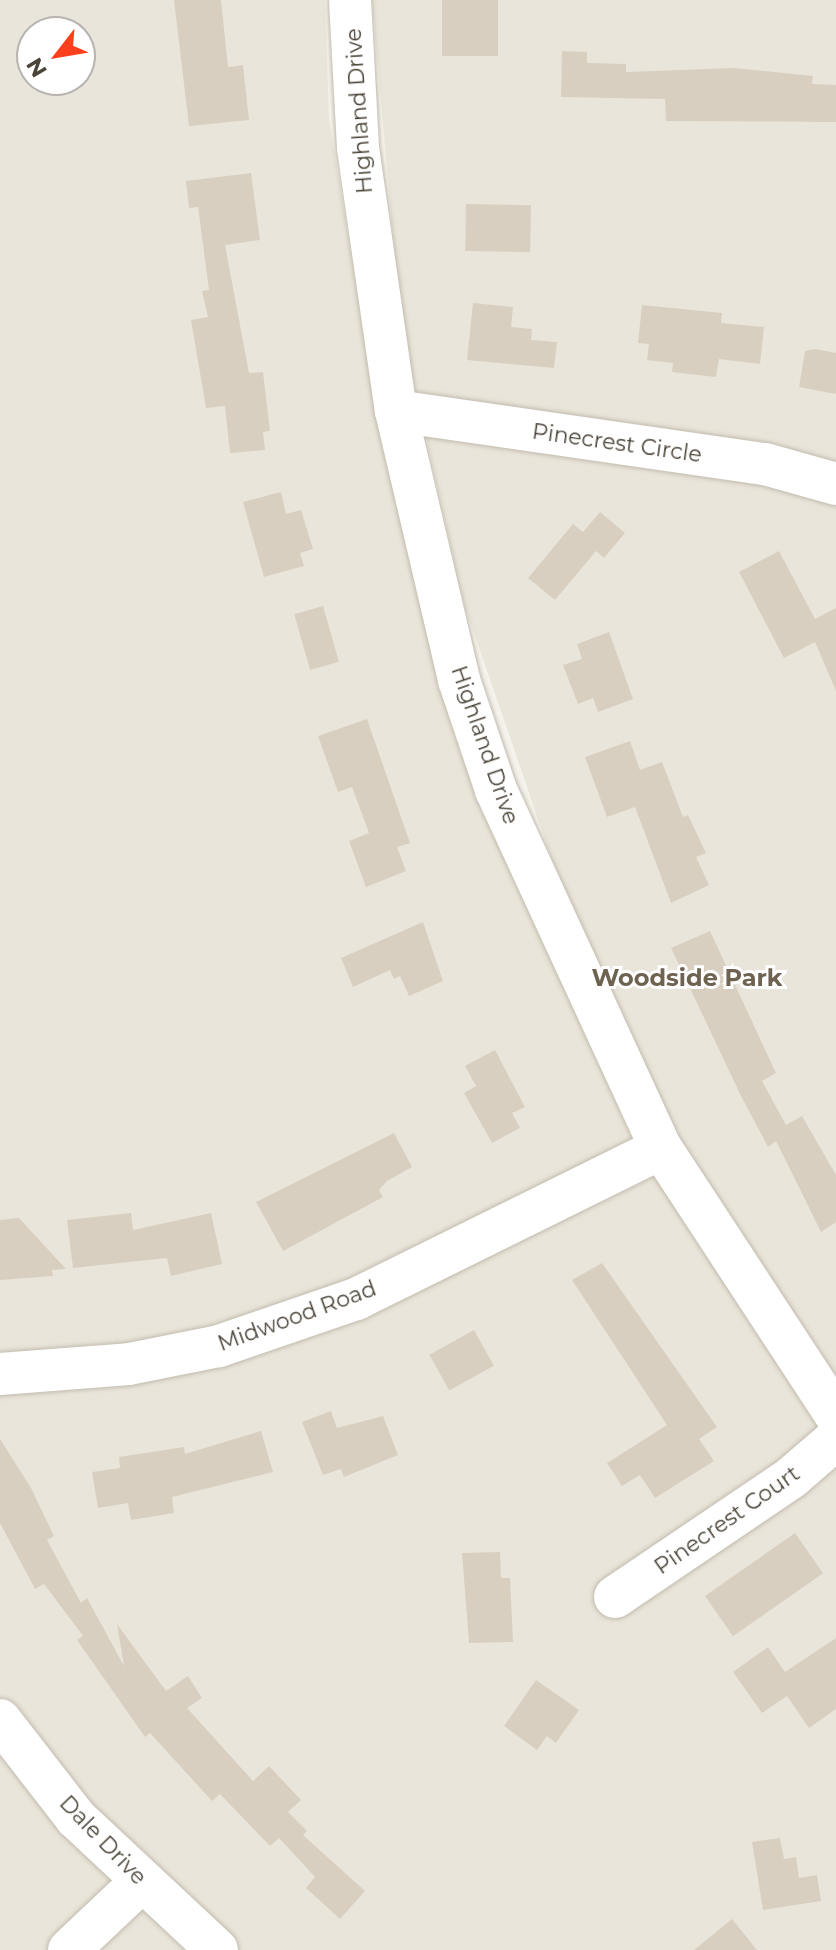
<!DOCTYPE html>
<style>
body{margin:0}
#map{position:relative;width:836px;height:1950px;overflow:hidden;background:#f6f3ec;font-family:Montserrat,sans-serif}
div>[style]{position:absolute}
.residential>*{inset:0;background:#eae5da}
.building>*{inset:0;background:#d8cfc1;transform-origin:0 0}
.roads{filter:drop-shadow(0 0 2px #c2bbae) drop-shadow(0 0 2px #c2bbae)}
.minor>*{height:42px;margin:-21px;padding:0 21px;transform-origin:21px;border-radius:21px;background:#fff}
span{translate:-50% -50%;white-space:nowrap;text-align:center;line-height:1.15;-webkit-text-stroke:6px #fff;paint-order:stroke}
.street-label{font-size:22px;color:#4b4439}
.neighbourhood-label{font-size:24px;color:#6e6250;font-weight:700}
.north{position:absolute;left:16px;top:16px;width:80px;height:80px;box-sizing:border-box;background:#fff;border:2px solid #b7b4b0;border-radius:50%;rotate:239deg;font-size:22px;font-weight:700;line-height:32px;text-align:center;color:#4b4439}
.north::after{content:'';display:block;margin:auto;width:28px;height:36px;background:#fc3f1d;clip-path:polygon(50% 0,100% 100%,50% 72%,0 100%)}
</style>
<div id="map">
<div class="residential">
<i style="clip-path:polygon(evenodd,0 0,325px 0,329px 120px,381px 437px,461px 749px,836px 1441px,836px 1950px,0 1950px,0 0,32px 32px,80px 32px,80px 80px,32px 80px,32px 32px)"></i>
<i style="clip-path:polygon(372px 0,836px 0,836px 1377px,694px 1168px,558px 877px,464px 604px,401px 327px)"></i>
</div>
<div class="building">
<i style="clip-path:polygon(174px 0,221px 0,228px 67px,243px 65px,249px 120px,189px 126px)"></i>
<i style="left:442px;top:0;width:56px;height:56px"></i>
<i style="clip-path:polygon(562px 51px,587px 52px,587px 63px,626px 64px,626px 72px,735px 68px,813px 76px,812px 84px,836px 85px,836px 122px,666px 121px,665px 99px,561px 97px)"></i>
<i style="clip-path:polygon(251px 173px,260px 240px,225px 245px,249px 373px,263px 372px,270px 431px,263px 432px,265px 450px,230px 453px,225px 406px,206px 408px,191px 320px,208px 317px,202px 291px,209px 290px,198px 207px,189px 208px,186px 181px)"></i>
<i style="left:466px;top:204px;width:65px;height:47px;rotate:1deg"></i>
<i style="clip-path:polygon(473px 303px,513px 307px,511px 327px,532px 329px,531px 340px,557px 342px,554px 368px,467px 360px)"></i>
<i style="clip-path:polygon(642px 305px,722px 313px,721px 323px,764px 327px,760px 364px,719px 359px,716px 377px,672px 372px,673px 363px,647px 360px,649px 344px,638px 343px)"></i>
<i style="clip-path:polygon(815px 349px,836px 353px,836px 394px,799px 387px,805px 351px)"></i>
<i style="clip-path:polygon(281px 492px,286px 514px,301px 510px,313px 549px,300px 553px,304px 566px,264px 577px,243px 502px)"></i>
<i style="clip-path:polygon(600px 512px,625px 533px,604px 558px,596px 551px,555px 600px,528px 578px,573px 524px,583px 532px)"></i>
<i style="clip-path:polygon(779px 551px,815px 619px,836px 608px,836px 691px,815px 642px,784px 658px,739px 572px)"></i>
<i style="left:323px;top:606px;width:58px;height:30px;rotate:74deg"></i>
<i style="clip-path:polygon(609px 632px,633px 699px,598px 712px,593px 698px,578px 704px,563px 665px,582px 659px,577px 644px)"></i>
<i style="clip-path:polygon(367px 719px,410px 843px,397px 847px,406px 871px,366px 887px,349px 841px,369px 833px,352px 787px,338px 792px,318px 736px)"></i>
<i style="clip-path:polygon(630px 741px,640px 770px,662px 762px,683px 817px,688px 815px,706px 853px,696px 857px,709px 885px,671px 903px,635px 807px,607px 817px,585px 757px)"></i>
<i style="clip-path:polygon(423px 922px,443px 981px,409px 996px,400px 976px,394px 979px,390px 970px,353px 987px,341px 958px)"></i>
<i style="clip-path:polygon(710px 931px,776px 1073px,762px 1081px,786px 1125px,802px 1116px,836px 1175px,836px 1222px,821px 1232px,776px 1141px,768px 1147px,741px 1096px,671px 948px)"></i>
<i style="clip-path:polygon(495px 1050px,525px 1107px,512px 1113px,520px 1128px,492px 1143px,464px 1093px,476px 1086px,465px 1066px)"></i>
<i style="clip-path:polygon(394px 1133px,412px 1167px,387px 1181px,379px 1190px,383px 1197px,283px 1251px,256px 1202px)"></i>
<i style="clip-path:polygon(131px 1213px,133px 1230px,211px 1213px,222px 1264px,171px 1276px,167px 1258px,73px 1268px,67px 1220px)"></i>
<i style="clip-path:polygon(19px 1218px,66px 1269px,52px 1270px,53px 1276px,0 1280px,0 1220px)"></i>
<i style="clip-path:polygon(602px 1263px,717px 1427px,699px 1439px,714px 1461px,655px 1498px,640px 1475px,622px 1486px,607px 1463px,667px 1425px,572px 1280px)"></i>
<i style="left:474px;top:1330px;width:41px;height:51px;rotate:61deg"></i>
<i style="clip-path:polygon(331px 1411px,337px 1428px,383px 1416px,398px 1455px,344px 1477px,341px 1469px,323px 1475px,302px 1422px)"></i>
<i style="clip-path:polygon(261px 1431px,273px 1472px,172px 1497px,174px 1513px,131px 1520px,128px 1503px,98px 1508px,92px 1472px,120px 1468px,119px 1457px,184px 1447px,185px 1454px)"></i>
<i style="clip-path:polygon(0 1439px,31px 1488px,54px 1536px,47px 1540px,81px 1603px,87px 1598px,124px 1666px,117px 1624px,166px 1691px,188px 1676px,202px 1698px,187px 1708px,253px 1781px,269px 1766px,301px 1800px,288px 1812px,307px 1831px,303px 1835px,365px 1891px,340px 1919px,306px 1888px,315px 1877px,279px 1838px,270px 1846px,220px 1794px,212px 1801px,150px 1733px,145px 1737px,77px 1640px,83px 1636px,44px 1584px,35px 1589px,0 1523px)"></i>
<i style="left:795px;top:1533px;width:49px;height:110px;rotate:55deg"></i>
<i style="clip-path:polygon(500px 1552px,501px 1578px,510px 1578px,513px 1642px,469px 1643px,462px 1553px)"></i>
<i style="clip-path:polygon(836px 1638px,836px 1709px,809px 1728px,787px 1696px,762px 1713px,733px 1672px,768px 1647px,785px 1672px)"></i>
<i style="clip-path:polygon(536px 1680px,579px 1710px,556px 1743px,547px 1736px,537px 1750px,504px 1726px)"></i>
<i style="clip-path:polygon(780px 1838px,784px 1859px,796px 1857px,799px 1878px,817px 1875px,821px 1901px,763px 1910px,752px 1842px)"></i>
<i style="clip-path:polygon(732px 1919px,757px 1950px,694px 1950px)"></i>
</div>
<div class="roads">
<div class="minor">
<i style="left:350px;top:0;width:148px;rotate:86.9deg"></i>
<i style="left:358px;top:148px;width:266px;rotate:81.8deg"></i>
<i style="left:396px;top:411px;width:276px;rotate:76.8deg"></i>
<i style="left:459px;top:680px;width:116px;rotate:71.4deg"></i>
<i style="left:496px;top:790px;width:394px;rotate:65.3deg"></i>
<i style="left:661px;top:1148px;width:319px;rotate:56.8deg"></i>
<i style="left:396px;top:411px;width:373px;rotate:8.2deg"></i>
<i style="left:765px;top:464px;width:74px;rotate:15.7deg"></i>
<i style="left:0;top:1374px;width:129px;rotate:-4.4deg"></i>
<i style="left:129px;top:1364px;width:92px;rotate:-11.3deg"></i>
<i style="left:219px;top:1346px;width:145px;rotate:-18.9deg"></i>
<i style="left:356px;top:1299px;width:340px;rotate:-26.3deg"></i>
<i style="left:615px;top:1597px;width:214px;rotate:-34.1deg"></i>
<i style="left:792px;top:1477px;width:58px;rotate:-40.8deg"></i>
<i style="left:0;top:1720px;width:124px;rotate:52.2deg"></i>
<i style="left:76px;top:1818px;width:193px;rotate:43.1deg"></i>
<i style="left:69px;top:1950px;width:100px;rotate:-43.4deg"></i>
</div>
</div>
<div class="street-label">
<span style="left:359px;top:111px;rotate:-94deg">Highland Drive</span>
<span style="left:617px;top:443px;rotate:8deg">Pinecrest Circle</span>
<span style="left:485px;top:745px;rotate:71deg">Highland Drive</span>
<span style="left:297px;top:1316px;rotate:-20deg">Midwood Road</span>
<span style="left:727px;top:1520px;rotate:-35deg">Pinecrest Court</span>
<span style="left:103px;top:1840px;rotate:46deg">Dale Drive</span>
</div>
<div class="neighbourhood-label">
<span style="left:687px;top:978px">Woodside Park</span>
</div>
<div class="north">N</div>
</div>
